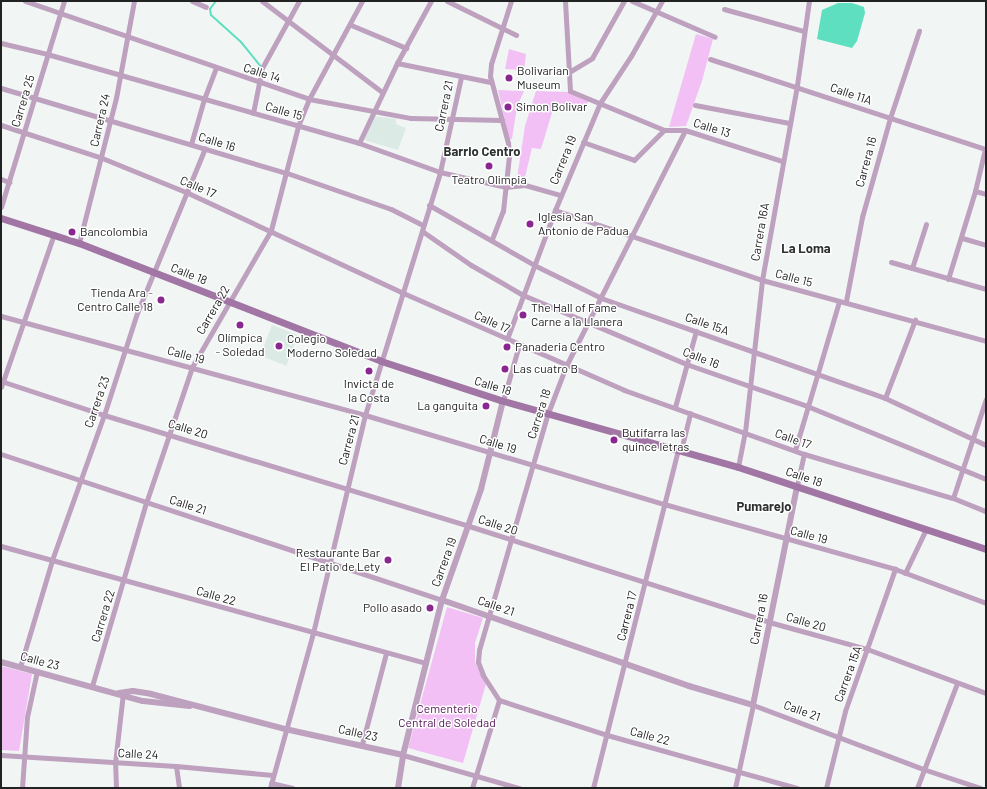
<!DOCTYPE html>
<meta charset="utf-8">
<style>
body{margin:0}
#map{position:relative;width:987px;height:789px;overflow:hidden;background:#f1f6f4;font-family:Barlow,sans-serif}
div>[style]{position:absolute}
.built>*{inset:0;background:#dceae5;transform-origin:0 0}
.green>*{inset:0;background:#f2c0f4}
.water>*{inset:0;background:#5ddfc0}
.stream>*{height:2px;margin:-1px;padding:0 1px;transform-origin:1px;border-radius:1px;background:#5ddfc0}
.minor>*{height:5px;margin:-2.5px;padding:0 2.5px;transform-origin:2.5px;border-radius:2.5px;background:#bea0bf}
.tertiary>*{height:6px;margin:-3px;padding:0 3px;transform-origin:3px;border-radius:3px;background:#bea0bf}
.secondary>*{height:7px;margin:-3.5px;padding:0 3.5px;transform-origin:3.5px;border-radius:3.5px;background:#a276a4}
.dots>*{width:11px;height:11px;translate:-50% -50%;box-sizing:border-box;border:2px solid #fff;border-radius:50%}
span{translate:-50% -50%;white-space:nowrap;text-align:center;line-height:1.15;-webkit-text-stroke:3px #fff;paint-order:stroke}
.poi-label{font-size:12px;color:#212222}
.left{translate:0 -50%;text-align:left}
.right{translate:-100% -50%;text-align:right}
.street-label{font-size:12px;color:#212222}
.park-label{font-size:12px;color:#4f1152}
.neighbourhood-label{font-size:13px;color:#2e3231;font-weight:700}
.frame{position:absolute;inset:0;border:2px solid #212222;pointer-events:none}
</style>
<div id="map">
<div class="built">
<i style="clip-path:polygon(373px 116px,396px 119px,396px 124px,406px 128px,398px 150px,364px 140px)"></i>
<i style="left:272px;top:325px;width:28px;height:33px;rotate:21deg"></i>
</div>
<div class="green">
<i style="clip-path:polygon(696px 34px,713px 39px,702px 81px,686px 126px,669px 127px)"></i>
<i style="clip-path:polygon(509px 49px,526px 54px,524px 70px,505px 69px)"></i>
<i style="clip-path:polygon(498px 90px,524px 91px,517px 107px,512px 139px,509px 139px)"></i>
<i style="clip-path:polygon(536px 91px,568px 92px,589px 100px,586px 107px,555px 103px,541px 149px,532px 148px,525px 177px,517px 178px,525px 126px)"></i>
<i style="clip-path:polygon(447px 607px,483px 618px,475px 643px,475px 662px,486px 684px,463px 763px,408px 748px)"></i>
<i style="clip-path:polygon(1px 666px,32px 674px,19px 751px,1px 750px)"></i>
</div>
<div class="water">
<i style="clip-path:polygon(838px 3px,852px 3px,864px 7px,865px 13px,857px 41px,852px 48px,817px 39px,822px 10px)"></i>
</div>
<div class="stream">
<i style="left:216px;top:1px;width:10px;rotate:127deg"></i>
<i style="left:210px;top:9px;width:6px;rotate:81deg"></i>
<i style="left:211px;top:15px;width:40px;rotate:42deg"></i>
<i style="left:241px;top:42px;width:32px;rotate:51deg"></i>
</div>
<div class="minor">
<i style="left:25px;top:1px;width:300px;rotate:19deg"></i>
<i style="left:309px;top:99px;width:104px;rotate:10.6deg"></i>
<i style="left:411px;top:118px;width:91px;rotate:1.3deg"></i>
<i style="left:192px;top:1px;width:15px;rotate:23deg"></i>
<i style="left:262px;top:1px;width:151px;rotate:37.2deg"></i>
<i style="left:447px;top:1px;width:77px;rotate:26.2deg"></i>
<i style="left:565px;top:1px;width:90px;rotate:86.8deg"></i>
<i style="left:570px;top:91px;width:102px;rotate:22.5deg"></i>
<i style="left:664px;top:130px;width:21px"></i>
<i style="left:685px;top:130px;width:102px;rotate:17.7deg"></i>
<i style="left:632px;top:1px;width:90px;rotate:23.4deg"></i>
<i style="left:724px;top:9px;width:83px;rotate:15.4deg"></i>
<i style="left:351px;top:25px;width:60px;rotate:22.7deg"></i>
<i style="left:1px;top:43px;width:47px;rotate:13.4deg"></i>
<i style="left:47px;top:54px;width:324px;rotate:15.9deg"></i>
<i style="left:359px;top:143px;width:86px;rotate:19.7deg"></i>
<i style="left:440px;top:172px;width:68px;rotate:12.8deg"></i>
<i style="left:506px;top:187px;width:19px;rotate:-6deg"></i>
<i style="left:525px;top:185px;width:37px;rotate:16deg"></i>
<i style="left:710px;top:59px;width:290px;rotate:18.1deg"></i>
<i style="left:397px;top:63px;width:95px;rotate:11.5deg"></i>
<i style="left:569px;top:72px;width:27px;rotate:-31deg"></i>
<i style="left:592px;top:58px;width:65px;rotate:-60.7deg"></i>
<i style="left:1px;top:88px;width:298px;rotate:16.6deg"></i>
<i style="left:287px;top:173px;width:110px;rotate:19.1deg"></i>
<i style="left:391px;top:209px;width:36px;rotate:27deg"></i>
<i style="left:695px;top:105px;width:96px;rotate:10.8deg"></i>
<i style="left:253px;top:113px;width:46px;rotate:-78.7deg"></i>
<i style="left:262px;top:68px;width:77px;rotate:-61.1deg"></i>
<i style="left:1px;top:125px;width:106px;rotate:18.1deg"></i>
<i style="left:102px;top:158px;width:93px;rotate:22.1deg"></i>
<i style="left:188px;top:193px;width:235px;rotate:24.9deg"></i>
<i style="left:401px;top:292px;width:244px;rotate:23.7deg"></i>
<i style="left:624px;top:390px;width:191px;rotate:19.6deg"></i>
<i style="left:804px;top:454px;width:155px;rotate:16.5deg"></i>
<i style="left:953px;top:498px;width:35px;rotate:22deg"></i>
<i style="left:583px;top:142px;width:54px;rotate:19.4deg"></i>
<i style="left:634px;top:160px;width:42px;rotate:-45deg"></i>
<i style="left:359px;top:143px;width:89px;rotate:-64.6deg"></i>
<i style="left:397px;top:63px;width:71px;rotate:-61.3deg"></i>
<i style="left:191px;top:144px;width:47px;rotate:-73.9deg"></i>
<i style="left:204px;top:99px;width:33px;rotate:-69deg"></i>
<i style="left:1px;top:179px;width:9px;rotate:21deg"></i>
<i style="left:975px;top:191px;width:11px;rotate:15deg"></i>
<i style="left:429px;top:205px;width:121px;rotate:29.7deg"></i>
<i style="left:534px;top:265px;width:75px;rotate:26.2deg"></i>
<i style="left:601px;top:298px;width:301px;rotate:19.4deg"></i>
<i style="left:885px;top:398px;width:111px;rotate:25deg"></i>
<i style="left:1px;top:207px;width:215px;rotate:-73deg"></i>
<i style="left:555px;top:210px;width:219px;rotate:18.7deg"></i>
<i style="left:762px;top:280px;width:232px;rotate:15.2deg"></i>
<i style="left:422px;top:231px;width:60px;rotate:34.8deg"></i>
<i style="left:471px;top:265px;width:60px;rotate:30deg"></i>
<i style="left:523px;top:295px;width:177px;rotate:22.9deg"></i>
<i style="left:686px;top:364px;width:128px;rotate:19.1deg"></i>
<i style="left:807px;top:406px;width:193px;rotate:22.2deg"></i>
<i style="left:962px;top:238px;width:25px;rotate:16deg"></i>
<i style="left:492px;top:239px;width:30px;rotate:-69deg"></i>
<i style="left:503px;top:211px;width:55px;rotate:-83.8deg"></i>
<i style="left:509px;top:156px;width:13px;rotate:-94deg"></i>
<i style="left:508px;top:143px;width:69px;rotate:-105deg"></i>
<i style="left:490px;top:76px;width:12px;rotate:-85deg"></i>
<i style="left:491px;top:64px;width:66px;rotate:-72.4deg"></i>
<i style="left:79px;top:243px;width:150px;rotate:-75.7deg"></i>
<i style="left:116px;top:98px;width:99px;rotate:-79.5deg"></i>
<i style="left:891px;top:262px;width:99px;rotate:15.9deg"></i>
<i style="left:912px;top:268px;width:46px;rotate:-72.3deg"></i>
<i style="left:948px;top:279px;width:92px;rotate:-72.9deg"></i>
<i style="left:975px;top:191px;width:43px;rotate:-76.6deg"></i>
<i style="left:846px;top:301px;width:86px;rotate:-79.2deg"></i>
<i style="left:862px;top:217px;width:103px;rotate:-74.2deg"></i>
<i style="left:890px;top:118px;width:92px;rotate:-71.6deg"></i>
<i style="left:1px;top:316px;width:377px;rotate:15.2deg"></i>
<i style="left:365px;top:415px;width:312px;rotate:16.6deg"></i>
<i style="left:664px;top:504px;width:240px;rotate:15.7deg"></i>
<i style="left:895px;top:569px;width:97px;rotate:20.5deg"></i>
<i style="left:507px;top:339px;width:138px;rotate:-69.6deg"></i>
<i style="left:555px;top:210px;width:116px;rotate:-67.2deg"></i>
<i style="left:600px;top:103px;width:56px;rotate:-56.6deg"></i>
<i style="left:631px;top:56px;width:63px;rotate:-60.6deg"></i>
<i style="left:1px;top:381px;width:108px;rotate:18.3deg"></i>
<i style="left:104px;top:415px;width:382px;rotate:16.9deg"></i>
<i style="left:469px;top:526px;width:315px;rotate:17.7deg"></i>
<i style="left:769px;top:622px;width:102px;rotate:15.4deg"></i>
<i style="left:867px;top:649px;width:127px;rotate:20.3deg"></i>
<i style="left:1px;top:387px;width:162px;rotate:-70.9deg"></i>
<i style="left:885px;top:398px;width:84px;rotate:-69deg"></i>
<i style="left:503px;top:401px;width:58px;rotate:-74.1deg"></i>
<i style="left:675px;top:407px;width:79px;rotate:-74.6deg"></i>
<i style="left:681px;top:450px;width:38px;rotate:-76deg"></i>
<i style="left:795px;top:450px;width:155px;rotate:-73.5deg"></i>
<i style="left:1px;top:454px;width:465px;rotate:18.3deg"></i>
<i style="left:738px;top:467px;width:36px;rotate:-79deg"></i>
<i style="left:745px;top:432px;width:153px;rotate:-83.6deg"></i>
<i style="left:762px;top:280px;width:198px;rotate:-79.8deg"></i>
<i style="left:797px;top:85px;width:85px;rotate:-81.9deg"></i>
<i style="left:797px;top:486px;width:33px;rotate:-78deg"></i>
<i style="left:953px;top:498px;width:104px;rotate:-71.6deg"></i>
<i style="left:1px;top:546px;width:441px;rotate:15.4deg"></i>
<i style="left:905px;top:573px;width:47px;rotate:-64.5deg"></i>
<i style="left:20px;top:667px;width:112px;rotate:-73.3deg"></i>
<i style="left:52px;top:560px;width:154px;rotate:-70.3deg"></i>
<i style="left:104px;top:415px;width:107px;rotate:-72.1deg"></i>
<i style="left:137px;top:313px;width:178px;rotate:-67.6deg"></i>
<i style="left:92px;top:686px;width:191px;rotate:-73.6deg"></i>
<i style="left:146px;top:503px;width:144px;rotate:-71.3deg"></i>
<i style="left:192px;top:367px;width:158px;rotate:-60deg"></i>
<i style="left:271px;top:230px;width:107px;rotate:-75.4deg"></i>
<i style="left:298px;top:126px;width:29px;rotate:-68deg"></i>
<i style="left:309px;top:99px;width:111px;rotate:-61.6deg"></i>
<i style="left:499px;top:700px;width:114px;rotate:18deg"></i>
<i style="left:607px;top:735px;width:197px;rotate:15.6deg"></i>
<i style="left:362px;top:744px;width:94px;rotate:-75.2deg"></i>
<i style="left:1px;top:755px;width:175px;rotate:3.6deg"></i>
<i style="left:176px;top:766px;width:97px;rotate:5.3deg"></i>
<i style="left:403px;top:755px;width:121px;rotate:15.9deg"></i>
<i style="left:176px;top:766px;width:22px;rotate:82deg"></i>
<i style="left:271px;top:783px;width:22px;rotate:13deg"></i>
<i style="left:22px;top:788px;width:71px;rotate:-86deg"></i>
<i style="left:27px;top:717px;width:47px;rotate:-77.7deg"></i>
<i style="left:116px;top:788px;width:25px;rotate:-92deg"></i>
<i style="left:115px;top:763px;width:70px;rotate:-83.5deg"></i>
<i style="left:270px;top:788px;width:161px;rotate:-74.5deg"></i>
<i style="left:313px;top:633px;width:224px;rotate:-76.6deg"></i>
<i style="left:365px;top:415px;width:254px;rotate:-72.8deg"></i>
<i style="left:440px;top:172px;width:97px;rotate:-77.5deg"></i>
<i style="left:472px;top:788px;width:92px;rotate:-72.9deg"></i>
<i style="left:499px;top:700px;width:30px;rotate:-123deg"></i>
<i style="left:483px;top:675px;width:14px;rotate:-111deg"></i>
<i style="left:478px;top:662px;width:12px;rotate:-85deg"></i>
<i style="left:479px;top:650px;width:247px;rotate:-73.8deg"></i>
<i style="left:548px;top:413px;width:50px;rotate:-69deg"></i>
<i style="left:566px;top:366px;width:264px;rotate:-63.2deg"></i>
<i style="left:593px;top:788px;width:349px;rotate:-75.9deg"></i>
<i style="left:735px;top:788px;width:85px;rotate:-77.8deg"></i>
<i style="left:753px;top:705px;width:182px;rotate:20.6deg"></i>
<i style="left:923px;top:769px;width:60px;rotate:18.4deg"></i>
<i style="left:826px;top:788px;width:79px;rotate:-76.1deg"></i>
<i style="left:845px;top:711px;width:151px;rotate:-70.6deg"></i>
<i style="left:917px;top:788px;width:112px;rotate:-69.1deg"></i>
</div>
<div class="tertiary">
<i style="left:442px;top:600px;width:262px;rotate:19.2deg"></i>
<i style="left:689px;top:686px;width:67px;rotate:16.5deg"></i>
<i style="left:753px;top:705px;width:223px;rotate:-78.6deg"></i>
<i style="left:1px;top:662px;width:147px;rotate:15.4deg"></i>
<i style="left:143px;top:701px;width:47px;rotate:6.1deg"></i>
<i style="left:119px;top:693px;width:14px;rotate:-8deg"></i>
<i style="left:133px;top:691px;width:18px;rotate:9deg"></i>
<i style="left:151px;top:694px;width:138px;rotate:14.6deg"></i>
<i style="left:285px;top:729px;width:121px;rotate:12.4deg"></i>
<i style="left:398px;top:788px;width:33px;rotate:-81deg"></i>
<i style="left:403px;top:755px;width:160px;rotate:-75.9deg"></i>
<i style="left:442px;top:600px;width:118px;rotate:-70.6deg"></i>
<i style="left:481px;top:489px;width:91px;rotate:-76deg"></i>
</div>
<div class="secondary">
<i style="left:1px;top:218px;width:82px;rotate:17.8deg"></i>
<i style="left:79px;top:243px;width:324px;rotate:21.3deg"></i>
<i style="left:381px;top:361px;width:125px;rotate:18.1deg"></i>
<i style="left:500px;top:400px;width:247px;rotate:15.7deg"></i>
<i style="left:738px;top:467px;width:261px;rotate:18.3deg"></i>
</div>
<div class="dots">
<i style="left:509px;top:78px;background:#89268f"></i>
<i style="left:508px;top:107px;background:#89268f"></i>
<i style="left:489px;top:166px;background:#89268f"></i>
<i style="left:530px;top:224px;background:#89268f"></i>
<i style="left:72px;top:232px;background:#89268f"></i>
<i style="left:161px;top:300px;background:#89268f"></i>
<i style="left:523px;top:315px;background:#89268f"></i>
<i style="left:240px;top:325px;background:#89268f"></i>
<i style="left:279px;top:346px;background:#89268f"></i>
<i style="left:507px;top:347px;background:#89268f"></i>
<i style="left:505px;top:369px;background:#89268f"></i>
<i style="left:369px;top:371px;background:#89268f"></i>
<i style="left:486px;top:406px;background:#89268f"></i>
<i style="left:614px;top:440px;background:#89268f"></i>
<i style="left:388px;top:560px;background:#89268f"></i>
<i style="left:430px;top:608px;background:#89268f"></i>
</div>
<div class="poi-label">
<span class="left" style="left:517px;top:78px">Bolivarian<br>Museum</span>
<span class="left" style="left:516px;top:107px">Simon Bolivar</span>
<span style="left:489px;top:180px">Teatro Olimpia</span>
<span class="left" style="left:538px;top:224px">Iglesia San<br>Antonio de Padua</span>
<span class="left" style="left:80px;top:232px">Bancolombia</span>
<span class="right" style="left:153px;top:300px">Tienda Ara -<br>Centro Calle 18</span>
<span class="left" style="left:531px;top:315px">The Hall of Fame<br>Carne a la Llanera</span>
<span style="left:240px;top:345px">Olímpica<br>- Soledad</span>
<span class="left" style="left:287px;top:346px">Colegio<br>Moderno Soledad</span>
<span class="left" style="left:515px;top:347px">Panaderia Centro</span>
<span class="left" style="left:513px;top:369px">Las cuatro B</span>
<span style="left:369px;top:391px">Invicta de<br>la Costa</span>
<span class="right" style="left:478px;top:406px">La ganguita</span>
<span class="left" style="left:622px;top:440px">Butifarra las<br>quince letras</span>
<span class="right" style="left:380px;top:560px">Restaurante Bar<br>El Patio de Lety</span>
<span class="right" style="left:422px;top:608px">Pollo asado</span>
</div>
<div class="street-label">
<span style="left:262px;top:73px;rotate:18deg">Calle 14</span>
<span style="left:851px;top:94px;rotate:19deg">Calle 11A</span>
<span style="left:23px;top:101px;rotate:-73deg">Carrera 25</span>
<span style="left:444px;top:106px;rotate:-78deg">Carrera 21</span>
<span style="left:284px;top:111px;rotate:16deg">Calle 15</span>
<span style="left:100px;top:120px;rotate:-77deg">Carrera 24</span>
<span style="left:712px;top:128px;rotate:17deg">Calle 13</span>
<span style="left:217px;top:142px;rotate:17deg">Calle 16</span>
<span style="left:563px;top:160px;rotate:-68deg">Carrera 19</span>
<span style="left:866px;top:162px;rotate:-75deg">Carrera 16</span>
<span style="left:198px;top:187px;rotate:23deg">Calle 17</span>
<span style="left:760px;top:232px;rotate:-80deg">Carrera 16A</span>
<span style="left:189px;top:274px;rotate:22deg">Calle 18</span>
<span style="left:794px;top:278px;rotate:15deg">Calle 15</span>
<span style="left:213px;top:310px;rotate:-60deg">Carrera 22</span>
<span style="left:492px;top:322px;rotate:24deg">Calle 17</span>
<span style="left:707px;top:324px;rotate:19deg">Calle 15A</span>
<span style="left:186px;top:355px;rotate:15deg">Calle 19</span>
<span style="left:701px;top:358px;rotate:21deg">Calle 16</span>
<span style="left:493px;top:386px;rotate:17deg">Calle 18</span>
<span style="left:97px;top:402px;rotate:-71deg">Carrera 23</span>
<span style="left:539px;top:414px;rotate:-72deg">Carrera 18</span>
<span style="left:188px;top:429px;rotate:17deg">Calle 20</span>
<span style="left:793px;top:439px;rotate:20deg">Calle 17</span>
<span style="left:349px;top:440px;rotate:-75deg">Carrera 21</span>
<span style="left:498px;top:444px;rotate:17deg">Calle 19</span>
<span style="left:804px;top:477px;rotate:19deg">Calle 18</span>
<span style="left:188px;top:505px;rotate:18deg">Calle 21</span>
<span style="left:498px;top:525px;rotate:18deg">Calle 20</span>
<span style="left:809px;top:535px;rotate:15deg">Calle 19</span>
<span style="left:444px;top:562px;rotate:-70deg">Carrera 19</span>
<span style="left:216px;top:596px;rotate:16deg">Calle 22</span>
<span style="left:496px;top:606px;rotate:19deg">Calle 21</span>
<span style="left:103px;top:616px;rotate:-73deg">Carrera 22</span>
<span style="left:627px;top:616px;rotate:-76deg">Carrera 17</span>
<span style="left:759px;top:619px;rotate:-79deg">Carrera 16</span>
<span style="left:806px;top:622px;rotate:16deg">Calle 20</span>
<span style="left:40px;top:661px;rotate:15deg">Calle 23</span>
<span style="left:848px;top:674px;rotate:-70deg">Carrera 15A</span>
<span style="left:802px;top:711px;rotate:20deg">Calle 21</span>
<span style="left:358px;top:733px;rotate:12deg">Calle 23</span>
<span style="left:650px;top:736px;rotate:15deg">Calle 22</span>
<span style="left:138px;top:754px;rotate:3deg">Calle 24</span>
</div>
<div class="park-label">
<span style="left:447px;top:716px">Cementerio<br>Central de Soledad</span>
</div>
<div class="neighbourhood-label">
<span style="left:482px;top:151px">Barrio Centro</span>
<span style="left:806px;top:248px">La Loma</span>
<span style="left:764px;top:506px">Pumarejo</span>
</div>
<div class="frame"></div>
</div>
